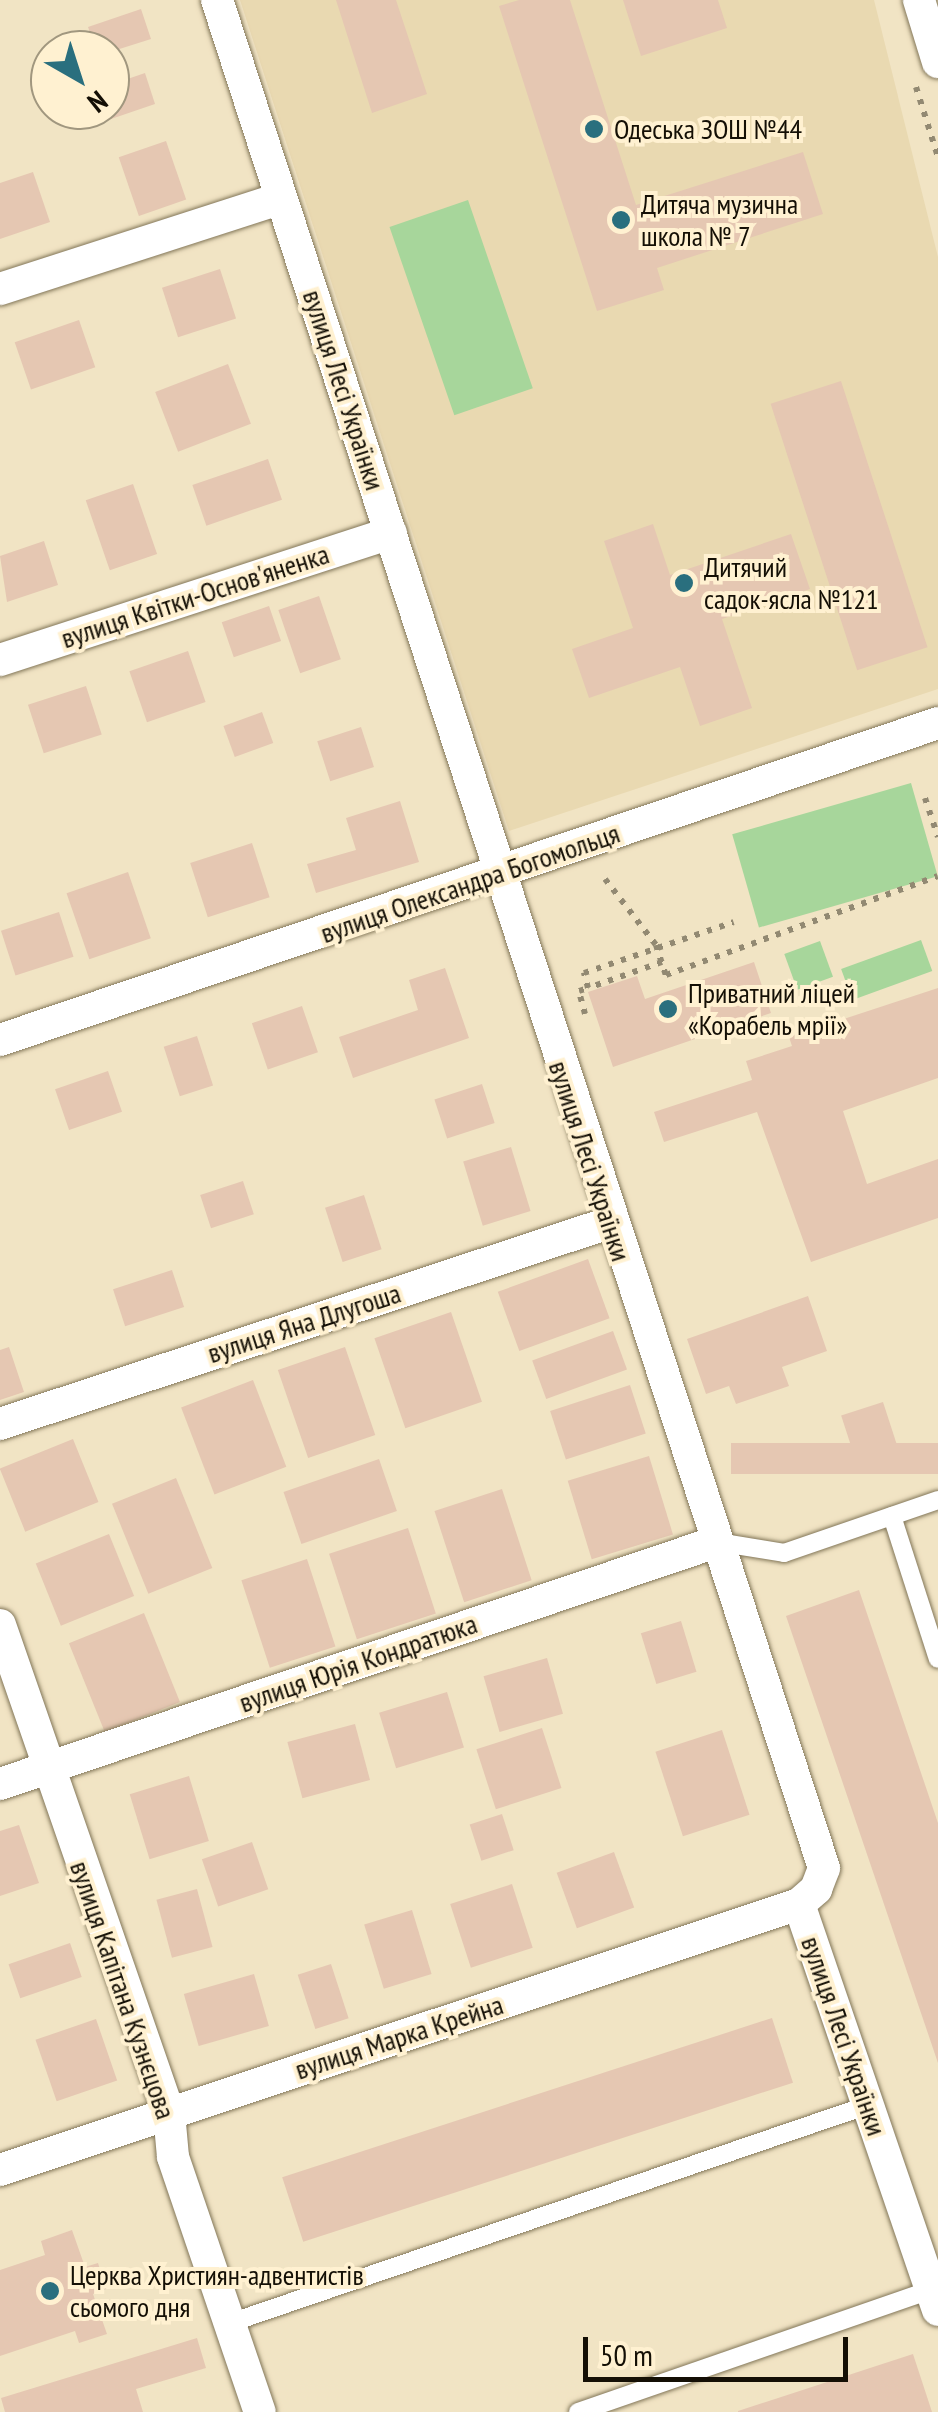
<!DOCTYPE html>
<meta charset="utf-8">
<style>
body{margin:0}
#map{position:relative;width:938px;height:2412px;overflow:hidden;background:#f1e4c4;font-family:"PT Sans Narrow",sans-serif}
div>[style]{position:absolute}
.built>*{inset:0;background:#e9d9b1}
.green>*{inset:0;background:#a7d69b;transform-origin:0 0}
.building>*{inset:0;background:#e5c7b2;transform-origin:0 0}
.path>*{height:6px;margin-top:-3px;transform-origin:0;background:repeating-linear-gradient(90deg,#928972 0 5px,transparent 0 13px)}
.roads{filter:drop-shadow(0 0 2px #827658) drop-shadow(0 0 2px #827658)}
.lane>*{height:18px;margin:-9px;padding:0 9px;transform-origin:9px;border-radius:9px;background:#fff}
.street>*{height:32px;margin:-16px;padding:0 16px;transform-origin:16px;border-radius:16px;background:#fff}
.dots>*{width:28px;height:28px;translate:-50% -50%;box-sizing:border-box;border:5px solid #fff1d1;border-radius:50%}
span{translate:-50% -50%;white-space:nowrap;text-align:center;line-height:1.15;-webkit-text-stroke:8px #fff1d1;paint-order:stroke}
.poi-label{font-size:28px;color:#140f05}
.left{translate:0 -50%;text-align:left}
.street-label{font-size:28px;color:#140f05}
.north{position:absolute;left:30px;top:30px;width:100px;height:100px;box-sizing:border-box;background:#fff1d1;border:2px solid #a1977f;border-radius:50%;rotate:141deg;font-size:28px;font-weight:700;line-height:40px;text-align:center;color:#140f05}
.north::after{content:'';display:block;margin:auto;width:35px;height:45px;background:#2a6f7e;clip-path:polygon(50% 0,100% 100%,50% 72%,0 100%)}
.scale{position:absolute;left:583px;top:2337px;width:265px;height:45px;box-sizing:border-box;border:5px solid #140f05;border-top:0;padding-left:12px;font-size:30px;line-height:35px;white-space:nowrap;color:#140f05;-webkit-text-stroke:8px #fff1d1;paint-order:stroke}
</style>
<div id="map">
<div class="built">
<i style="clip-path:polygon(240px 0,874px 0,938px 257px,938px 689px,509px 831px)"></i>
</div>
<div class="green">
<i style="left:468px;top:200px;width:199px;height:83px;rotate:71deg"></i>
<i style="left:911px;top:783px;width:97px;height:186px;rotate:74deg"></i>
<i style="left:921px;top:940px;width:33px;height:85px;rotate:70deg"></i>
<i style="left:820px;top:941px;width:38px;height:38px;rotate:70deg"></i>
</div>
<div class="building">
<i style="clip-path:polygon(336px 0,396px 0,427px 94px,372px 113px)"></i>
<i style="clip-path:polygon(519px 0,570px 0,636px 205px,803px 152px,823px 214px,657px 268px,664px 290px,597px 311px,499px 6px)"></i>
<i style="clip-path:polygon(623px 0,718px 0,727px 28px,641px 56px)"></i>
<i style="clip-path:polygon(141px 9px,151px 39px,110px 52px,96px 50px,88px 27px)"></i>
<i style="clip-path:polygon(145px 73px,155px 104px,111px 119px,110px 85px)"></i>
<i style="left:166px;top:141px;width:62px;height:50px;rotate:71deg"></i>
<i style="clip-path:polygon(33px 172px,50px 222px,0 239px,0 183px)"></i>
<i style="left:220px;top:269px;width:52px;height:61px;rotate:72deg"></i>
<i style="left:79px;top:320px;width:50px;height:68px;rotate:71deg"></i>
<i style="left:228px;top:364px;width:64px;height:78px;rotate:69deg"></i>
<i style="left:841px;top:381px;width:280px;height:74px;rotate:72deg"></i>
<i style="left:268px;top:459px;width:43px;height:80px;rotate:71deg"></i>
<i style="left:133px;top:484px;width:74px;height:50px;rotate:71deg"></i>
<i style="clip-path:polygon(653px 524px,670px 575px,791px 534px,810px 589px,722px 619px,752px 708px,700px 726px,680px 667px,589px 698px,572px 649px,633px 628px,604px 541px)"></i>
<i style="clip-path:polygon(44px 541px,58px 585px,7px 602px,0 556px)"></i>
<i style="left:319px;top:596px;width:67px;height:43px;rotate:71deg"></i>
<i style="left:269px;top:606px;width:37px;height:50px;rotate:71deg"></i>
<i style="left:188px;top:651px;width:54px;height:62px;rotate:71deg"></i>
<i style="left:86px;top:686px;width:51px;height:61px;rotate:72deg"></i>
<i style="left:262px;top:712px;width:33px;height:41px;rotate:70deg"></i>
<i style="left:361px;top:727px;width:42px;height:46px;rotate:72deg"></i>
<i style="clip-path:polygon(400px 801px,419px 862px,316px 893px,307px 864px,356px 850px,346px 818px)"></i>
<i style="left:252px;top:843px;width:57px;height:65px;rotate:72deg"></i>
<i style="left:128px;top:872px;width:70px;height:65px;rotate:71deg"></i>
<i style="left:59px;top:912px;width:47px;height:61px;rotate:72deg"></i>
<i style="clip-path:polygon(754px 962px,771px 1013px,613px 1067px,588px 992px,637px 976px,645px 999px)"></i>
<i style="clip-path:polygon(445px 968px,469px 1038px,353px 1078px,339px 1037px,418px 1010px,409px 980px)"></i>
<i style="clip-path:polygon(938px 988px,938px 1078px,843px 1111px,867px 1184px,938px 1159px,938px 1218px,811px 1262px,757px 1112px,664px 1142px,654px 1112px,752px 1080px,746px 1061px,792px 1046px,789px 1037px)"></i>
<i style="left:302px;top:1006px;width:49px;height:53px;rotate:71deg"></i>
<i style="left:197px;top:1036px;width:52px;height:35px;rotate:72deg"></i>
<i style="left:108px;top:1071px;width:43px;height:56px;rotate:71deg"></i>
<i style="left:482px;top:1084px;width:41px;height:50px;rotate:72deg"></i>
<i style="left:511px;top:1147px;width:67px;height:50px;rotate:73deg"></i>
<i style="left:243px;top:1181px;width:35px;height:45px;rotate:72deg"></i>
<i style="left:364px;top:1195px;width:57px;height:41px;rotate:72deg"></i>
<i style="left:588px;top:1259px;width:63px;height:96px;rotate:70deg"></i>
<i style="left:172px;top:1270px;width:39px;height:62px;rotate:72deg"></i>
<i style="clip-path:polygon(808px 1296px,827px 1351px,782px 1367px,789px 1386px,736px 1404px,729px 1386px,706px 1394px,687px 1339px)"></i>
<i style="left:451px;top:1312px;width:95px;height:81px;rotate:71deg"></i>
<i style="left:613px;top:1331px;width:41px;height:86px;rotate:70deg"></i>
<i style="clip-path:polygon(9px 1347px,24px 1392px,0 1400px,0 1350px)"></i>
<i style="left:345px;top:1347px;width:93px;height:71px;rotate:71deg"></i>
<i style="left:253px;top:1380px;width:93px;height:77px;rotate:69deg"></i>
<i style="left:630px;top:1385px;width:51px;height:84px;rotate:72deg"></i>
<i style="left:883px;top:1402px;width:52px;height:44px;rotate:72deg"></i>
<i style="left:73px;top:1439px;width:68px;height:79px;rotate:68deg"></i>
<i style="left:938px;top:1443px;width:31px;height:207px;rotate:90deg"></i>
<i style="left:649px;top:1456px;width:82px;height:85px;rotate:73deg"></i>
<i style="left:379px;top:1459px;width:55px;height:101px;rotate:71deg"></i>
<i style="left:176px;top:1478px;width:97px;height:69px;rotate:68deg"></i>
<i style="left:502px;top:1489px;width:96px;height:71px;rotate:72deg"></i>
<i style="left:408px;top:1528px;width:90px;height:83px;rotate:72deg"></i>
<i style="left:109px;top:1534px;width:67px;height:79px;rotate:68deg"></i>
<i style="left:307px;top:1559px;width:92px;height:69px;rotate:72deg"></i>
<i style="clip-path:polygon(859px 1590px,938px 1823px,938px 2063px,786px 1616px)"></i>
<i style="left:144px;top:1613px;width:96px;height:81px;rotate:68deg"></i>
<i style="left:681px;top:1621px;width:53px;height:42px;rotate:73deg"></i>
<i style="left:547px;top:1658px;width:58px;height:66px;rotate:74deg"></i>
<i style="left:447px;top:1692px;width:58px;height:71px;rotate:73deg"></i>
<i style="left:355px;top:1724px;width:58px;height:70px;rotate:75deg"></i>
<i style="left:542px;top:1728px;width:63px;height:69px;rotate:72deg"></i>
<i style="left:722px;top:1730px;width:89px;height:70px;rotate:72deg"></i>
<i style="left:189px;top:1776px;width:68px;height:62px;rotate:73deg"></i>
<i style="left:502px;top:1814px;width:38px;height:34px;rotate:72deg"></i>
<i style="clip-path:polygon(19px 1825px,39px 1883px,0 1896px,0 1831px)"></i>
<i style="left:252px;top:1842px;width:50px;height:53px;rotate:71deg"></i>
<i style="left:614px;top:1852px;width:59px;height:61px;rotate:70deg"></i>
<i style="left:512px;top:1884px;width:67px;height:65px;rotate:72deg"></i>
<i style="left:197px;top:1889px;width:60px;height:42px;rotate:75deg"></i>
<i style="left:412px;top:1910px;width:67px;height:50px;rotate:73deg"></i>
<i style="left:70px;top:1943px;width:36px;height:65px;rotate:71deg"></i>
<i style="left:331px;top:1964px;width:57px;height:35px;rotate:72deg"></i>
<i style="left:254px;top:1974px;width:54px;height:73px;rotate:74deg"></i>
<i style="left:772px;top:2018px;width:68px;height:515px;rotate:72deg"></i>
<i style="left:96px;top:2019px;width:65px;height:64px;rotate:71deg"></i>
<i style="clip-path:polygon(72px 2230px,85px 2267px,98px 2263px,106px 2289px,93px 2294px,107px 2334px,79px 2343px,75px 2331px,0 2356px,0 2270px,45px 2255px,41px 2241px)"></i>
<i style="clip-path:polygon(197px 2338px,206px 2368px,136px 2389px,143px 2412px,5px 2412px,1px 2398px)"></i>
<i style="clip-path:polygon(913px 2354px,932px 2412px,738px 2412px,738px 2411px)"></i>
</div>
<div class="path">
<i style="left:916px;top:87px;width:73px;rotate:72.6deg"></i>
<i style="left:925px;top:798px;width:41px;rotate:71.6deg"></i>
<i style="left:605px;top:879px;width:83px;rotate:52.3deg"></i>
<i style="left:656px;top:945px;width:32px;rotate:72deg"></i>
<i style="left:666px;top:975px;width:289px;rotate:-20deg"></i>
<i style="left:662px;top:962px;width:78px;rotate:160.6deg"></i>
<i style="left:588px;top:988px;width:16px;rotate:-105deg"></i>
<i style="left:584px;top:973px;width:158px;rotate:-18.8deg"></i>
<i style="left:585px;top:1014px;width:24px;rotate:-105deg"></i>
<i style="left:579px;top:991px;width:9px;rotate:-18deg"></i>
</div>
<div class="roads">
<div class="lane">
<i style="left:892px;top:1516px;width:150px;rotate:72.2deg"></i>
<i style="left:717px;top:1542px;width:68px;rotate:9.3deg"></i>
<i style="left:784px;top:1553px;width:163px;rotate:-19deg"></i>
<i style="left:230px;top:2323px;width:674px;rotate:-18.86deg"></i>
<i style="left:578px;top:2412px;width:380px;rotate:-19.1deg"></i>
</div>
<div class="street">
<i style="left:919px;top:0;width:65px;rotate:73deg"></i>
<i style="left:0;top:289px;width:295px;rotate:-17.9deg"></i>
<i style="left:0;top:660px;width:411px;rotate:-18deg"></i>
<i style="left:0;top:1040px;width:990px;rotate:-18.67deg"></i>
<i style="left:0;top:1424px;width:641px;rotate:-18.27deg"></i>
<i style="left:0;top:1625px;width:516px;rotate:70.9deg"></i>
<i style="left:169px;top:2113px;width:44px;rotate:84.8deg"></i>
<i style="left:173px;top:2157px;width:269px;rotate:71.2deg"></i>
<i style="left:0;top:1784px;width:756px;rotate:-18.67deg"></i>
<i style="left:799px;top:1904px;width:429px;rotate:71.1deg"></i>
<i style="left:0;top:2170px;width:842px;rotate:-18.41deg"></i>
<i style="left:799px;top:1904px;width:23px;rotate:-41deg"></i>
<i style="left:816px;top:1889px;width:22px;rotate:-69deg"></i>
<i style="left:824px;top:1868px;width:1964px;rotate:-108deg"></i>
</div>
</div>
<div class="dots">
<i style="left:594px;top:129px;background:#2a6f7e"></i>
<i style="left:621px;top:220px;background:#2a6f7e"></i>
<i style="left:684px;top:583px;background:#2a6f7e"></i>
<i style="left:668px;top:1009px;background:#2a6f7e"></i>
<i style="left:50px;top:2291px;background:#2a6f7e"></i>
</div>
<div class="poi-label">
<span class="left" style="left:614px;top:129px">Одеська ЗОШ №44</span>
<span class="left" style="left:641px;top:220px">Дитяча музична<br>школа № 7</span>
<span class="left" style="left:704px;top:583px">Дитячий<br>садок-ясла №121</span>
<span class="left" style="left:688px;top:1009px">Приватний ліцей<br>«Корабель мрії»</span>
<span class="left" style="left:70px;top:2291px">Церква Християн-адвентистів<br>сьомого дня</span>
</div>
<div class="street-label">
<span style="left:344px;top:390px;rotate:72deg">вулиця Лесі Українки</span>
<span style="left:195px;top:596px;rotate:-18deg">вулиця Квітки-Основ'яненка</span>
<span style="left:470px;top:883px;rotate:-19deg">вулиця Олександра Богомольця</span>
<span style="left:590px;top:1161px;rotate:72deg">вулиця Лесі Українки</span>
<span style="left:304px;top:1323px;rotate:-18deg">вулиця Яна Длугоша</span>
<span style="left:358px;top:1663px;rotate:-19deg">вулиця Юрія Кондратюка</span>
<span style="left:123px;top:1990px;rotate:71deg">вулиця Капітана Кузнєцова</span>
<span style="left:844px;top:2036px;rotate:71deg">вулиця Лесі Українки</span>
<span style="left:399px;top:2037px;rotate:-18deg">вулиця Марка Крейна</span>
</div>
<div class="north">N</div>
<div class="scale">50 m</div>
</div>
